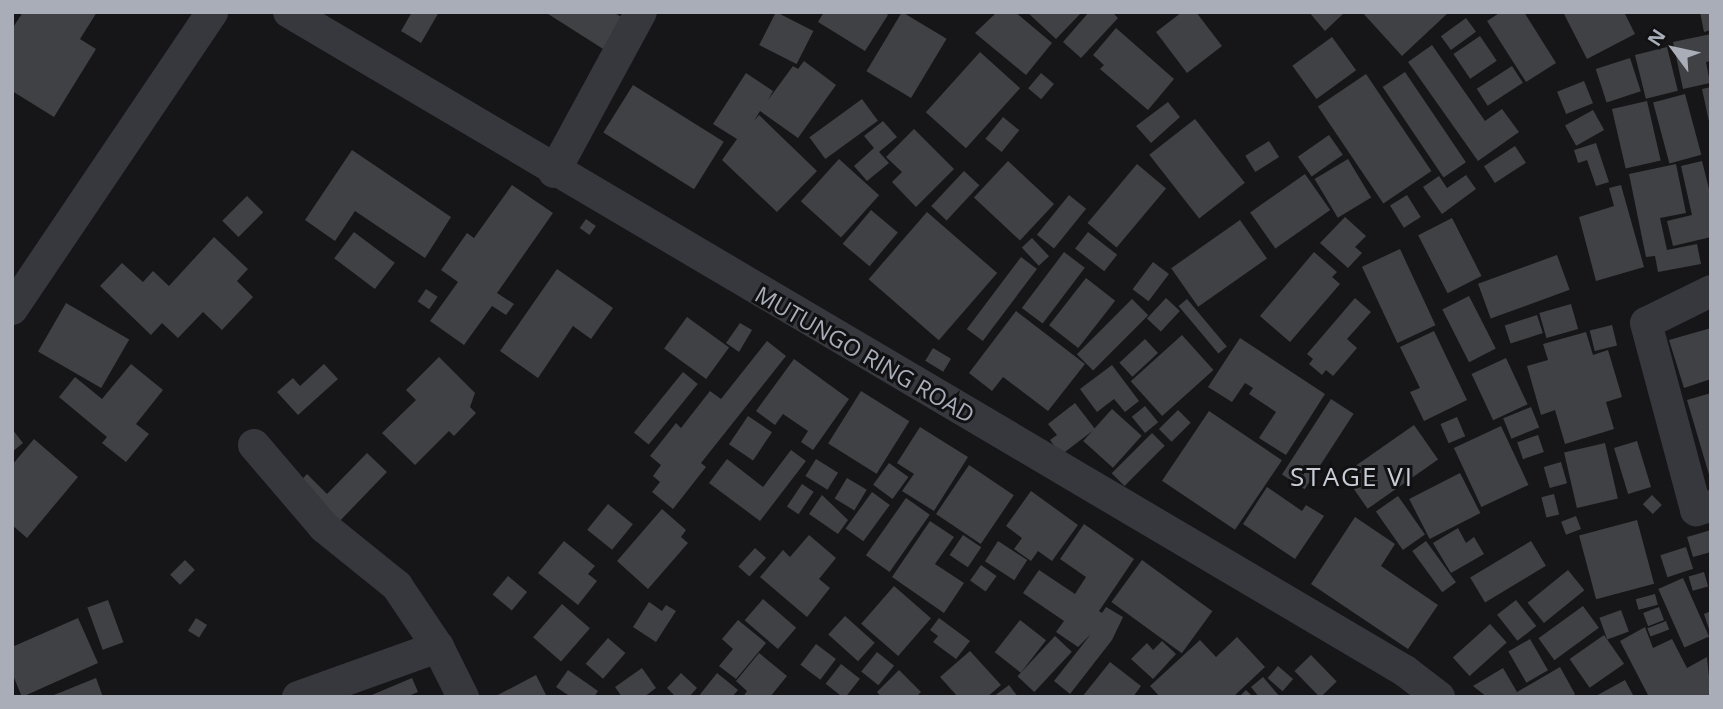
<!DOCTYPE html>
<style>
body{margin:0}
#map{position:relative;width:1723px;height:709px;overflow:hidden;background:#161618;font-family:"Open Sans",sans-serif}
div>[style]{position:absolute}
.building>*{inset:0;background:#404145;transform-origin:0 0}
.street>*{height:32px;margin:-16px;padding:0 16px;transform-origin:16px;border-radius:16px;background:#37383d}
span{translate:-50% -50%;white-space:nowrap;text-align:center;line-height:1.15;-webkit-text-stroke:6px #111113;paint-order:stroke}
.street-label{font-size:23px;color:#a8adb8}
.quarter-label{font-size:26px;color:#c9ccd4;letter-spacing:2px}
.frame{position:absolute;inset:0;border:14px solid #a8adb8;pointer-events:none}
.north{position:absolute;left:1639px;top:14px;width:70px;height:70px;-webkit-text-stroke:5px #111113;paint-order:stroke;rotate:303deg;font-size:19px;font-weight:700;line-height:28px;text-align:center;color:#a8adb8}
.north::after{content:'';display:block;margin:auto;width:24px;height:32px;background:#a8adb8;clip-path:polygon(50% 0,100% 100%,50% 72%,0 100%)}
</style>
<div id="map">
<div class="building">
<i style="clip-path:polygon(23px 12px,97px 12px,80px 39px,96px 49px,54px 117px,12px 91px,12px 29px)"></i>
<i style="clip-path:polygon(412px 12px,439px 12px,421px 43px,401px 31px)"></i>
<i style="clip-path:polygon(545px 12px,613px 12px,630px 22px,611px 54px)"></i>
<i style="left:776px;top:12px;width:42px;height:37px;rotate:27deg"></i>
<i style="clip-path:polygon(824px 12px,884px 12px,888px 15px,865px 51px,818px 22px)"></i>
<i style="left:902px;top:12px;width:52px;height:69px;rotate:31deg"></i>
<i style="clip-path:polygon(997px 12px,1015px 12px,1052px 43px,1026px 75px,975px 33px)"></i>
<i style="clip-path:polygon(1027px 12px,1082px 12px,1056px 39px)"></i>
<i style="clip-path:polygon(1089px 12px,1112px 12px,1118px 18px,1081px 58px,1063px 42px)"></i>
<i style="clip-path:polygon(1182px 12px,1196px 12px,1222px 46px,1187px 73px,1156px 32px)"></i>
<i style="clip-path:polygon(1309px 12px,1345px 12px,1325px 31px)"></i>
<i style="clip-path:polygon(1362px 12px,1449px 12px,1402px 56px)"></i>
<i style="clip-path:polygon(1501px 12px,1524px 12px,1556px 63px,1526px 82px,1487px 21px)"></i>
<i style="clip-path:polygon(1563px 12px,1624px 12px,1635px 34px,1587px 59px)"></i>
<i style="clip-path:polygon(1700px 12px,1711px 12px,1711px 30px,1704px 32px)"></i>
<i style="left:1466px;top:18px;width:17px;height:31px;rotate:54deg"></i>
<i style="clip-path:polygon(1116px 28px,1174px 79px,1148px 110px,1100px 69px,1104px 65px,1093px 55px)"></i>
<i style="clip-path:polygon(1711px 34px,1711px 61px,1706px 62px,1710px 83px,1683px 89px,1673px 42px)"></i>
<i style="left:1480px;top:36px;width:30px;height:32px;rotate:56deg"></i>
<i style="left:1332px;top:37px;width:41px;height:49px;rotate:54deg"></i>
<i style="clip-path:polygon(1432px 45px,1485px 121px,1502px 109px,1519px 132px,1478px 161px,1408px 62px)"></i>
<i style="left:1667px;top:47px;width:45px;height:33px;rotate:76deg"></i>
<i style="left:980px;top:52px;width:54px;height:81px;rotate:42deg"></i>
<i style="left:1630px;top:58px;width:35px;height:36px;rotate:72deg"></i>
<i style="clip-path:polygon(804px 61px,836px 85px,798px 138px,760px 111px,754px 121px,759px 115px,817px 171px,777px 212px,722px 160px,737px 139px,713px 124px,746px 73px,773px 91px,768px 100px,793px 66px,798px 69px)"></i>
<i style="left:1512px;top:66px;width:20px;height:42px;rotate:57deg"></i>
<i style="left:1405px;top:72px;width:109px;height:27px;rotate:56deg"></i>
<i style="left:1041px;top:73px;width:17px;height:20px;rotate:40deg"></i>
<i style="left:1366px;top:74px;width:117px;height:58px;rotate:56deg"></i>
<i style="left:1584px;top:81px;width:24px;height:29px;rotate:68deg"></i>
<i style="left:633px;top:85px;width:107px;height:56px;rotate:32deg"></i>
<i style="clip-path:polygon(1711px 87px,1711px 126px,1710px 126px,1702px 89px)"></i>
<i style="left:1685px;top:94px;width:63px;height:33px;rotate:75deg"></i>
<i style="left:862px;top:99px;width:27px;height:65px;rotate:54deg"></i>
<i style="left:1647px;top:101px;width:61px;height:36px;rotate:77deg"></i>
<i style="clip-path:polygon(1168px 102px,1180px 117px,1151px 143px,1136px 126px)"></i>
<i style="left:1593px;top:110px;width:23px;height:32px;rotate:61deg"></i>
<i style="left:1003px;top:117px;width:21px;height:28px;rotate:39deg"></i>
<i style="left:1195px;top:119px;width:81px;height:58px;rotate:52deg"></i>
<i style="clip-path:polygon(883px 121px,897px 137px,879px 152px,889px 163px,867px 181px,854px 166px,874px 148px,864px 136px)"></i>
<i style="clip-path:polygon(914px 129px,954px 169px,916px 207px,892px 182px,902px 172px,886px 157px)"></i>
<i style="left:1329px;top:135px;width:24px;height:38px;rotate:55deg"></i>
<i style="left:1269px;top:141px;width:19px;height:28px;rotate:58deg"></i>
<i style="clip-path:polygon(1596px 143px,1609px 182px,1596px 186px,1587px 160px,1578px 163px,1574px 150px)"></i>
<i style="left:1515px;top:146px;width:20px;height:37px;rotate:57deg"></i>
<i style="clip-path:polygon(352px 150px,451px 217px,425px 258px,355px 211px,335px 241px,305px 220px)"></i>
<i style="left:839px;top:159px;width:54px;height:57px;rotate:42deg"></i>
<i style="left:1348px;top:159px;width:45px;height:39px;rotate:59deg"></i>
<i style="left:1008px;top:161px;width:63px;height:50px;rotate:43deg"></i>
<i style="clip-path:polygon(1702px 161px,1711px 197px,1711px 237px,1673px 246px,1667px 221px,1692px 215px,1681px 166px)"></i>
<i style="left:1137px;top:164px;width:38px;height:77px;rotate:40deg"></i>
<i style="clip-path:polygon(1676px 164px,1686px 213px,1660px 218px,1667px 250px,1697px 244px,1701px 264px,1658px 272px,1655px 256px,1646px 257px,1629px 174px)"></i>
<i style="left:964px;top:171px;width:21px;height:48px;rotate:43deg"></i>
<i style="left:1305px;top:174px;width:44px;height:67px;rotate:55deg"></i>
<i style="clip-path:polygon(1466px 175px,1476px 189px,1442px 214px,1423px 187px,1439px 176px,1447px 188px)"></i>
<i style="clip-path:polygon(512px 185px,553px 213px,497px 293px,514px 304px,506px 315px,492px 306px,464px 345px,430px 321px,458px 282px,441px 270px,467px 233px,474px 238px)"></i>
<i style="clip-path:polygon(1621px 185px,1644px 267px,1596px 281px,1579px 217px,1614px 206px,1609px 188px)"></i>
<i style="left:1069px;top:195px;width:22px;height:51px;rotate:39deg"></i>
<i style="left:1407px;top:195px;width:26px;height:20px;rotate:58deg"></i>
<i style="left:247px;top:196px;width:23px;height:35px;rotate:45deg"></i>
<i style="left:871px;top:210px;width:35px;height:44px;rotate:40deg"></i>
<i style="left:927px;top:212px;width:93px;height:89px;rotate:41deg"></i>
<i style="clip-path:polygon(1345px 217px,1366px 236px,1355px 247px,1362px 253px,1348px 268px,1320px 243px)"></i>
<i style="left:1452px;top:218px;width:65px;height:38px;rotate:63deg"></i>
<i style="left:586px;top:219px;width:12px;height:11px;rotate:35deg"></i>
<i style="left:1240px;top:220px;width:47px;height:84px;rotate:55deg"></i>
<i style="left:354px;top:232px;width:51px;height:33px;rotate:37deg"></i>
<i style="left:1088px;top:232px;width:37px;height:21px;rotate:38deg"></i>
<i style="clip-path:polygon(214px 237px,248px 269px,237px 281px,253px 297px,222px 330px,203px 312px,178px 338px,162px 323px,151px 335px,100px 286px,122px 263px,143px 282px,153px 271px,169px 286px)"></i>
<i style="left:1032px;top:238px;width:25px;height:14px;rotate:47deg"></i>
<i style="left:1400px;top:249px;width:84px;height:42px;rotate:65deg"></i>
<i style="left:1064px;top:252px;width:26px;height:70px;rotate:37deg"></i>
<i style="clip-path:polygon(1314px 252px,1337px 272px,1332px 277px,1340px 284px,1290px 342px,1260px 316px)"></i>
<i style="left:1557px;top:255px;width:37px;height:84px;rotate:70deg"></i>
<i style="left:1021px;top:257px;width:20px;height:90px;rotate:37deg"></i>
<i style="left:1153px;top:262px;width:20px;height:34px;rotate:37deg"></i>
<i style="clip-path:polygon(557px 269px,613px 308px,591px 339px,573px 326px,538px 378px,500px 351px)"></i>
<i style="left:1086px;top:278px;width:37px;height:60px;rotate:38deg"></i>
<i style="left:426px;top:289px;width:14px;height:15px;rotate:34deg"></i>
<i style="left:1469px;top:296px;width:59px;height:30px;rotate:63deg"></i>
<i style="left:1166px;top:298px;width:19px;height:28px;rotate:43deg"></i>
<i style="clip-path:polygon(1355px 298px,1371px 312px,1347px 339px,1357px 348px,1333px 376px,1326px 370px,1322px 375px,1309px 364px,1313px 359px,1307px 354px)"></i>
<i style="left:1132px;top:299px;width:23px;height:78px;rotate:45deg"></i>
<i style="left:1187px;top:299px;width:62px;height:11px;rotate:50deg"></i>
<i style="left:66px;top:303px;width:73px;height:56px;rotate:30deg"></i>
<i style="left:1571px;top:304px;width:26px;height:33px;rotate:74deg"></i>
<i style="clip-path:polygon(1016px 311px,1085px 364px,1048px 411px,1003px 377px,992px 391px,969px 373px)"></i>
<i style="left:1537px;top:315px;width:19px;height:34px;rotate:72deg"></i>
<i style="left:687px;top:317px;width:52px;height:39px;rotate:36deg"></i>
<i style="clip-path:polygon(740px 323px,752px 330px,739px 352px,726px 343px)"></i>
<i style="left:1612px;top:325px;width:21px;height:23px;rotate:76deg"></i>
<i style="clip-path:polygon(1711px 328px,1711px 379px,1684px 388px,1669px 340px)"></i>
<i style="clip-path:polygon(1434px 331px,1467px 400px,1424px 421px,1410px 392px,1420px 388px,1400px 347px)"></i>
<i style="clip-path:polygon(1586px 332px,1593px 355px,1608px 350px,1622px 397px,1606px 402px,1614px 429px,1565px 444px,1555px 410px,1541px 415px,1527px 366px,1548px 360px,1543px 344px)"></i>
<i style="left:1182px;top:335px;width:47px;height:69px;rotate:48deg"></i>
<i style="clip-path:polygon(1240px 338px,1325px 394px,1286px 455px,1259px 438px,1276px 412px,1249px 394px,1253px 388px,1245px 383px,1232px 402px,1208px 387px)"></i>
<i style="left:1145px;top:339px;width:19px;height:35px;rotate:47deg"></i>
<i style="clip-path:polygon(767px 341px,786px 356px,701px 463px,706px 467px,673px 509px,652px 492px,660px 482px,653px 476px,661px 465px,650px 456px,676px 423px,681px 428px,710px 391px,721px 399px)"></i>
<i style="left:933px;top:348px;width:21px;height:15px;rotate:31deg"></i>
<i style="clip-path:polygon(439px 357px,475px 393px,470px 407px,476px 413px,454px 436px,449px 431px,415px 465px,382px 433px,416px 400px,406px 390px)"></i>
<i style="left:1506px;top:358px;width:51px;height:38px;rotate:65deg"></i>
<i style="clip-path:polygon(794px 359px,849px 399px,813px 450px,801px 442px,808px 431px,783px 414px,775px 425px,756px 411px)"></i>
<i style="clip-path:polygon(131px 364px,163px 390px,136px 424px,149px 434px,126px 462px,102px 443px,107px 437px,59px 397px,75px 377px,102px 399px)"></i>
<i style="clip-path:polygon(324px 364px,338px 379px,298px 415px,277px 392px,293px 378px,300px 386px)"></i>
<i style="clip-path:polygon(1112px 365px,1139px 401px,1125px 412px,1114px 399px,1097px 412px,1080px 389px)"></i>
<i style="left:683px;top:372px;width:19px;height:78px;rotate:39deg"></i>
<i style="left:861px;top:391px;width:57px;height:62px;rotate:32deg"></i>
<i style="clip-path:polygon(1711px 393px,1711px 478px,1710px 478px,1687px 400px)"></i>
<i style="left:1331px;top:399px;width:27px;height:90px;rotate:33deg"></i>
<i style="clip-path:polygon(1075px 403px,1095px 429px,1061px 455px,1050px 440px,1057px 435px,1048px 424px)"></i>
<i style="left:1145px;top:406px;width:21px;height:17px;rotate:51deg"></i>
<i style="left:1531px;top:407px;width:22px;height:30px;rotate:68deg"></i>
<i style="left:1112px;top:409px;width:40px;height:43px;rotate:42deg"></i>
<i style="left:1178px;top:410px;width:18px;height:27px;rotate:45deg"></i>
<i style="left:1209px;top:411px;width:88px;height:84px;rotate:34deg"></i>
<i style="left:748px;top:416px;width:29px;height:34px;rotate:34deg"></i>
<i style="left:1457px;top:417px;width:21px;height:18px;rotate:67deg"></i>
<i style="left:1414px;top:425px;width:42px;height:86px;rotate:55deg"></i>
<i style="left:1501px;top:426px;width:65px;height:52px;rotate:65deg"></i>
<i style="clip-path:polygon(920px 427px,968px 457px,934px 511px,902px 491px,914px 474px,897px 463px)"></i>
<i style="clip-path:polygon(12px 429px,23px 443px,12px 452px)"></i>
<i style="left:1152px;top:433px;width:18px;height:57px;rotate:45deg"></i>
<i style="left:1538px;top:435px;width:18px;height:22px;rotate:71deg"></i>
<i style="clip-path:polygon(34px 439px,78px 477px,27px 538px,12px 525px,12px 465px)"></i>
<i style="left:1637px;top:441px;width:48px;height:24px;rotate:73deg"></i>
<i style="left:1605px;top:443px;width:57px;height:42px;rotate:77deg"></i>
<i style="clip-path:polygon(791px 450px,806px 461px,760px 521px,709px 483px,727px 459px,763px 487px)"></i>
<i style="clip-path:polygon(367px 453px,387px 472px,335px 526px,295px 487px,307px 474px,327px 494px)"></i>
<i style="left:816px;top:459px;width:26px;height:20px;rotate:32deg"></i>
<i style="left:1561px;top:462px;width:22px;height:18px;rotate:74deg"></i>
<i style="left:889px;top:463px;width:24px;height:27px;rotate:36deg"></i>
<i style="left:969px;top:465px;width:54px;height:59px;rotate:34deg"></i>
<i style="left:1460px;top:473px;width:45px;height:57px;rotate:63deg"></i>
<i style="left:847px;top:478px;width:23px;height:24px;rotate:31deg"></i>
<i style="left:802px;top:484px;width:14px;height:27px;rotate:34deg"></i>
<i style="clip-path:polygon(1267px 487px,1302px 511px,1306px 505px,1324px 516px,1295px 559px,1243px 524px)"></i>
<i style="clip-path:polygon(1031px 491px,1078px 525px,1052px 561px,1038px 551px,1031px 561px,1014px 549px,1022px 538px,1006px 526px)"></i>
<i style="left:872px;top:492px;width:22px;height:45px;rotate:36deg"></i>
<i style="left:1554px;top:494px;width:21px;height:13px;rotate:76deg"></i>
<i style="clip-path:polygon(822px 495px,848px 520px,838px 534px,809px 514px)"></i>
<i style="left:1652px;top:495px;width:14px;height:13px;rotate:45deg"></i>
<i style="left:1398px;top:496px;width:47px;height:27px;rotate:55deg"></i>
<i style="left:906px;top:498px;width:29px;height:70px;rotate:35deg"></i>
<i style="left:608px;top:504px;width:32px;height:33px;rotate:39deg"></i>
<i style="clip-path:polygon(662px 509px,686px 530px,681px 537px,688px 543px,648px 589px,617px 561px)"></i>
<i style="left:1576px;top:516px;width:14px;height:16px;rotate:69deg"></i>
<i style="clip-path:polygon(1355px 517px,1395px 544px,1381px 566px,1438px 605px,1408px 649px,1311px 584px)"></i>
<i style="left:1637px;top:520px;width:66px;height:60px;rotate:75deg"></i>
<i style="clip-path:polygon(930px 521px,954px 537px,935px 564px,964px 583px,944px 613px,892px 577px)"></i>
<i style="clip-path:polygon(1084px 524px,1134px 559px,1099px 611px,1102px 613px,1106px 607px,1123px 617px,1112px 640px,1070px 694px,1054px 681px,1091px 634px,1078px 647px,1056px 632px,1064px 621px,1023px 593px,1039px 570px,1075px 594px,1086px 577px,1060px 559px)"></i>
<i style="clip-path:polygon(1458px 528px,1466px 543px,1474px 537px,1484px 554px,1451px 573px,1433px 543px)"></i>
<i style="clip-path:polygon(1711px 530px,1711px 552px,1693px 557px,1687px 537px)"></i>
<i style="clip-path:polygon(809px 535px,836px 558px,819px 579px,830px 588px,807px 617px,760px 577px,783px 550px,790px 557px)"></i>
<i style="left:963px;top:535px;width:22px;height:24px;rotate:34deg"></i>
<i style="clip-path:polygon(564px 541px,595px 566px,588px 574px,597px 581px,578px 605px,538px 573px)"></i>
<i style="left:998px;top:541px;width:35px;height:24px;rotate:33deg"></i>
<i style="left:1426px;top:541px;width:51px;height:17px;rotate:54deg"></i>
<i style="left:1531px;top:541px;width:29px;height:71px;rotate:59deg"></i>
<i style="left:1686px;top:547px;width:23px;height:27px;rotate:72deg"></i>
<i style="left:755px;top:548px;width:15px;height:25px;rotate:42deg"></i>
<i style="left:185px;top:560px;width:14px;height:21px;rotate:45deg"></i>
<i style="left:1142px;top:560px;width:87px;height:52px;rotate:36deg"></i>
<i style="left:981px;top:565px;width:19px;height:19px;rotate:35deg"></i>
<i style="left:1568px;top:570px;width:26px;height:52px;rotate:51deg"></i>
<i style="left:1704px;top:572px;width:15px;height:16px;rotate:74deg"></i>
<i style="left:508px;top:576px;width:25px;height:24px;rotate:40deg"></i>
<i style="left:1683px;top:578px;width:64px;height:27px;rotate:66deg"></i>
<i style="left:894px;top:586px;width:49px;height:50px;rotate:41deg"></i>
<i style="left:1655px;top:594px;width:11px;height:20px;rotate:75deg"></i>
<i style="left:763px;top:599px;width:44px;height:28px;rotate:41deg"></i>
<i style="left:108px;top:600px;width:45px;height:22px;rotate:70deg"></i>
<i style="left:1516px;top:600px;width:33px;height:24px;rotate:52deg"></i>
<i style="clip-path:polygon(649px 602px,662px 611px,666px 605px,676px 611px,656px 642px,633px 627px)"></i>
<i style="left:562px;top:604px;width:37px;height:44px;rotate:41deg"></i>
<i style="left:1583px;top:606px;width:27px;height:55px;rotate:54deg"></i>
<i style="left:1659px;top:607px;width:14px;height:17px;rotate:69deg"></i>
<i style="left:1621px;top:610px;width:23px;height:23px;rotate:70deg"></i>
<i style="clip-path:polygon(1711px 611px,1711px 632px,1710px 632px,1704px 614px)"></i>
<i style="left:845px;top:616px;width:40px;height:25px;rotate:42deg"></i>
<i style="clip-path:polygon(78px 618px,98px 663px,22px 697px,12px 673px,12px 647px)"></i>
<i style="left:196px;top:618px;width:13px;height:15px;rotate:32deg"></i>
<i style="clip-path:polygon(939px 618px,970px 641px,956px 659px,933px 642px,938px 636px,930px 630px)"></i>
<i style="clip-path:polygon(738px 620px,766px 643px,736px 679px,719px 666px,733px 649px,722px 639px)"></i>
<i style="left:1020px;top:620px;width:33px;height:41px;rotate:38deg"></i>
<i style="left:1666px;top:621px;width:9px;height:20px;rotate:69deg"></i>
<i style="left:1490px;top:624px;width:25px;height:50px;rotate:48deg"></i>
<i style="clip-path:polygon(1645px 627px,1653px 648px,1672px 639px,1687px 668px,1707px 657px,1711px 697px,1649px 697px,1620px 641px)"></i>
<i style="left:1604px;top:635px;width:35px;height:42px;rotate:55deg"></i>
<i style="left:1055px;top:636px;width:23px;height:55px;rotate:43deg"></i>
<i style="clip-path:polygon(1237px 637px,1265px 667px,1233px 697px,1160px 697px,1150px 686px,1200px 640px,1216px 657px)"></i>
<i style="left:608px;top:638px;width:23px;height:34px;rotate:41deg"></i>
<i style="left:1530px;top:639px;width:36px;height:25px;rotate:60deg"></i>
<i style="clip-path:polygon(1162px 641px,1176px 654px,1153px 679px,1131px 659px,1147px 643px,1153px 650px)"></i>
<i style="left:816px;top:644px;width:25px;height:26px;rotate:37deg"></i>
<i style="clip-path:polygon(970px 651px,1001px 685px,987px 697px,958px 697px,940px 677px)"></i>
<i style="left:877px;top:652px;width:22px;height:25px;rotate:39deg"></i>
<i style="clip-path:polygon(759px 653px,787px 676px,770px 697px,743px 697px,747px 691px,736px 681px)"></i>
<i style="left:1311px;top:655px;width:37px;height:23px;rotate:46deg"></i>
<i style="clip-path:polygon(1110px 662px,1141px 686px,1133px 697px,1082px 697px)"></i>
<i style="left:841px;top:664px;width:24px;height:25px;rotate:38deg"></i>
<i style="left:1278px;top:666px;width:20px;height:16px;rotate:41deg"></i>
<i style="clip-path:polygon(1560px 667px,1575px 694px,1571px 697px,1487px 697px,1473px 686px,1503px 668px,1517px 692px)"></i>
<i style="clip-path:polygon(642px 668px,656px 688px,644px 697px,622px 697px,615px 687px)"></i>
<i style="clip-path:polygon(568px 670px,598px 691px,594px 697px,571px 697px,556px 687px)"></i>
<i style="clip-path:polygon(899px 670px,921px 692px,916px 697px,881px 697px,877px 692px)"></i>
<i style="clip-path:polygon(681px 673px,697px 688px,689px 697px,676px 697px,667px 688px)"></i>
<i style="clip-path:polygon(717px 673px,738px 690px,732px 697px,698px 697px)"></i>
<i style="clip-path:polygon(536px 675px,547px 697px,494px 697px)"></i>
<i style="clip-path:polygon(1263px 677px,1280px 697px,1259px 697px,1251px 687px)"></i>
<i style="clip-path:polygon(96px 678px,103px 697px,49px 697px)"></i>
<i style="clip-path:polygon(412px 678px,418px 692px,406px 697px,367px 697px)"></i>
<i style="clip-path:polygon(1625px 680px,1634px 697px,1594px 697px)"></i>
<i style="clip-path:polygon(1009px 685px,1018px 697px,993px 697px)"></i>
<i style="clip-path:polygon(1246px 690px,1253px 697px,1239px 697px)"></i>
</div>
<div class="street">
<i style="left:289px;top:12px;width:1296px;rotate:30.56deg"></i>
<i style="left:1405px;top:671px;width:43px;rotate:37.4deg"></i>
<i style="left:554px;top:172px;width:182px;rotate:-61.5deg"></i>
<i style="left:1711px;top:291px;width:72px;rotate:153.8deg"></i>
<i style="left:1646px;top:323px;width:194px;rotate:75deg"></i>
<i style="left:1696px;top:510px;width:16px;rotate:-15deg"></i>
<i style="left:12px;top:309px;width:358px;rotate:-56deg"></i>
<i style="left:254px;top:445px;width:108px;rotate:49.5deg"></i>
<i style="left:324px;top:527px;width:94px;rotate:38.9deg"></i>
<i style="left:397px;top:586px;width:73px;rotate:56.1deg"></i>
<i style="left:438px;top:647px;width:56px;rotate:63.4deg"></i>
<i style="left:298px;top:697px;width:149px;rotate:-19.7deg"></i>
</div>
<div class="street-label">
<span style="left:865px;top:354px;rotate:30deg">MUTUNGO RING ROAD</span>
</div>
<div class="quarter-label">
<span style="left:1352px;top:477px">STAGE VI</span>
</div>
<div class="frame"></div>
<div class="north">N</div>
</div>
